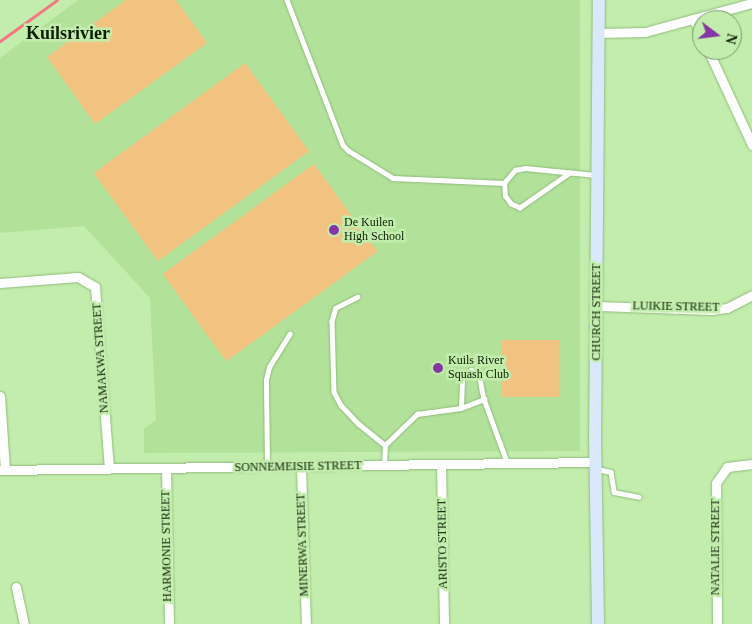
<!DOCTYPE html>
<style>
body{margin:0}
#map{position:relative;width:752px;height:624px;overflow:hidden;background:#c2edac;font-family:"Times New Roman",serif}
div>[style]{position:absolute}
.built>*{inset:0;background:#b2e29a}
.green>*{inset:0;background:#f2c380;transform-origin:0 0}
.stream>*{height:3px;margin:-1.5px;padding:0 1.5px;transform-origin:1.5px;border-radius:1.5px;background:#f77683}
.roads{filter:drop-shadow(0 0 1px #91bb7c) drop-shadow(0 0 1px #91bb7c)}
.lane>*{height:4.5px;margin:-2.25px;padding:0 2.25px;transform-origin:2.25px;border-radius:2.25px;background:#fff}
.street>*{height:9px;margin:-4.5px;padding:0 4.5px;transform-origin:4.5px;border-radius:4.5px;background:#fff}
.secondary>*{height:12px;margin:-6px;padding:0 6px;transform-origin:6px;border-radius:6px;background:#d9e8fc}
.dots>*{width:14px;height:14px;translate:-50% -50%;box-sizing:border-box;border:2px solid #c2edac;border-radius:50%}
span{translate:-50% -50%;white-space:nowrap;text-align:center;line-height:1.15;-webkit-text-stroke:5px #c2edac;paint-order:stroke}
.poi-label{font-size:12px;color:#0e1e05}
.left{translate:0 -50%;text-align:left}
.street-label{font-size:12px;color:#0e1e05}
.district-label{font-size:18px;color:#0e1e05;font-weight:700}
.north{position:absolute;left:692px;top:10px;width:50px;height:50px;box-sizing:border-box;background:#c2edac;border:1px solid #7a9a69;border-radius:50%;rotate:105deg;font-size:14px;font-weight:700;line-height:20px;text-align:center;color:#0e1e05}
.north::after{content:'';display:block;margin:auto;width:18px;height:22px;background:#8635a4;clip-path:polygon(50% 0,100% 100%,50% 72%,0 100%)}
</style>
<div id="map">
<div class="built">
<i style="clip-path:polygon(78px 0,580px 0,580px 451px,144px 453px,144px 429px,156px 420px,150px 298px,84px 226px,0 233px,0 58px)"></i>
</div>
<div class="green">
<i style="clip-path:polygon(126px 0,176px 0,207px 43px,95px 124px,47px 57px)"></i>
<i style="left:245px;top:63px;width:109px;height:187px;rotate:54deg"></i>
<i style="left:314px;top:164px;width:108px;height:187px;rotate:54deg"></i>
<i style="left:502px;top:340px;width:57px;height:57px"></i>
</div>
<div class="stream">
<i style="left:0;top:41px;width:70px;rotate:-35.7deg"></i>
</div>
<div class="roads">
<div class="lane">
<i style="left:287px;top:0;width:155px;rotate:68.9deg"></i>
<i style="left:343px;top:145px;width:8px;rotate:45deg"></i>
<i style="left:349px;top:151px;width:52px;rotate:31.5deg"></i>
<i style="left:393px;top:178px;width:111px;rotate:2.6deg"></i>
<i style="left:570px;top:173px;width:61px;rotate:145deg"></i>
<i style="left:520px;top:208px;width:10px;rotate:-156deg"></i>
<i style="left:511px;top:204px;width:10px;rotate:-127deg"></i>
<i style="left:505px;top:196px;width:13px;rotate:-94deg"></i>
<i style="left:504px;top:183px;width:17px;rotate:-50deg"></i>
<i style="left:515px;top:170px;width:10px;rotate:-11deg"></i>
<i style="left:525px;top:168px;width:71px;rotate:5.6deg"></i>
<i style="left:358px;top:297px;width:25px;rotate:153deg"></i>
<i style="left:336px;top:308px;width:14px;rotate:107deg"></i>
<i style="left:332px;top:321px;width:71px;rotate:88.4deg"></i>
<i style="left:334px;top:392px;width:15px;rotate:62deg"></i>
<i style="left:341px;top:405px;width:26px;rotate:47deg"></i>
<i style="left:359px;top:424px;width:33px;rotate:39deg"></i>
<i style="left:461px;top:408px;width:32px;rotate:-88deg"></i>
<i style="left:462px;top:376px;width:11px;rotate:-34deg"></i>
<i style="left:471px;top:370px;width:9px;rotate:27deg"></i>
<i style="left:479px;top:374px;width:25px;rotate:79deg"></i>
<i style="left:484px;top:399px;width:67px;rotate:69.9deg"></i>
<i style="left:384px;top:464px;width:19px;rotate:-87deg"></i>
<i style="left:385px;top:445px;width:45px;rotate:-44.1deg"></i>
<i style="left:417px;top:414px;width:44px;rotate:-7.8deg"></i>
<i style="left:461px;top:408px;width:25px;rotate:-21deg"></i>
<i style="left:267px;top:466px;width:86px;rotate:-90.7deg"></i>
<i style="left:266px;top:380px;width:13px;rotate:-77deg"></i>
<i style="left:269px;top:367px;width:39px;rotate:-58deg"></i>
<i style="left:597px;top:469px;width:14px;rotate:12deg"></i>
<i style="left:611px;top:472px;width:20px;rotate:81deg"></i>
<i style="left:614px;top:492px;width:25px;rotate:11deg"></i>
</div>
<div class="street">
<i style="left:693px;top:19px;width:20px;rotate:63deg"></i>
<i style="left:599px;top:33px;width:46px;rotate:-1.2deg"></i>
<i style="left:645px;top:32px;width:111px;rotate:-15.2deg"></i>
<i style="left:708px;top:50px;width:105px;rotate:65.1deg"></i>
<i style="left:0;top:283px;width:78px;rotate:-4.4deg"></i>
<i style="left:78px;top:277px;width:20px;rotate:30deg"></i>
<i style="left:95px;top:287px;width:182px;rotate:85.6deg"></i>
<i style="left:598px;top:306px;width:114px;rotate:2deg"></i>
<i style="left:712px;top:310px;width:15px;rotate:-8deg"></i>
<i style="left:727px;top:308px;width:28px;rotate:-27deg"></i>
<i style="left:0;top:396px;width:73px;rotate:86.1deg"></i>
<i style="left:441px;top:465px;width:159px;rotate:88.9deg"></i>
<i style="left:301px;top:467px;width:157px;rotate:88.2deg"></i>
<i style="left:166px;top:468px;width:156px;rotate:88.9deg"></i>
<i style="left:0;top:470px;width:595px;rotate:-0.77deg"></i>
<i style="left:16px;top:587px;width:38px;rotate:78deg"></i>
<i style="left:717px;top:624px;width:141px;rotate:-90.4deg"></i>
<i style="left:716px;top:483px;width:19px;rotate:-55deg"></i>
<i style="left:727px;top:467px;width:25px;rotate:-7deg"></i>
</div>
<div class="secondary">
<i style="left:598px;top:624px;width:182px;rotate:-90.9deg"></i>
<i style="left:595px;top:442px;width:442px;rotate:-89.5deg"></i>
</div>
</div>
<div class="dots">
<i style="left:334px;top:230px;background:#8635a4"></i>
<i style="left:438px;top:368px;background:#8635a4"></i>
</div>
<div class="poi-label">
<span class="left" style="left:344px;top:230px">De Kuilen<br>High School</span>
<span class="left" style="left:448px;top:368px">Kuils River<br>Squash Club</span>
</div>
<div class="street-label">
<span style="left:676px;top:307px;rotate:1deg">LUIKIE STREET</span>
<span style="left:597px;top:312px;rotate:-90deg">CHURCH STREET</span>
<span style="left:101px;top:358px;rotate:-94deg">NAMAKWA STREET</span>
<span style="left:298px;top:467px;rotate:-1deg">SONNEMEISIE STREET</span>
<span style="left:443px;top:544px;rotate:-91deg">ARISTO STREET</span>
<span style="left:303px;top:545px;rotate:-92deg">MINERWA STREET</span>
<span style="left:167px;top:546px;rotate:-91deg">HARMONIE STREET</span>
<span style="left:716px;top:547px;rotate:-90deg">NATALIE STREET</span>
</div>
<div class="district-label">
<span style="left:68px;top:33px">Kuilsrivier</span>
</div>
<div class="north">N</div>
</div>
